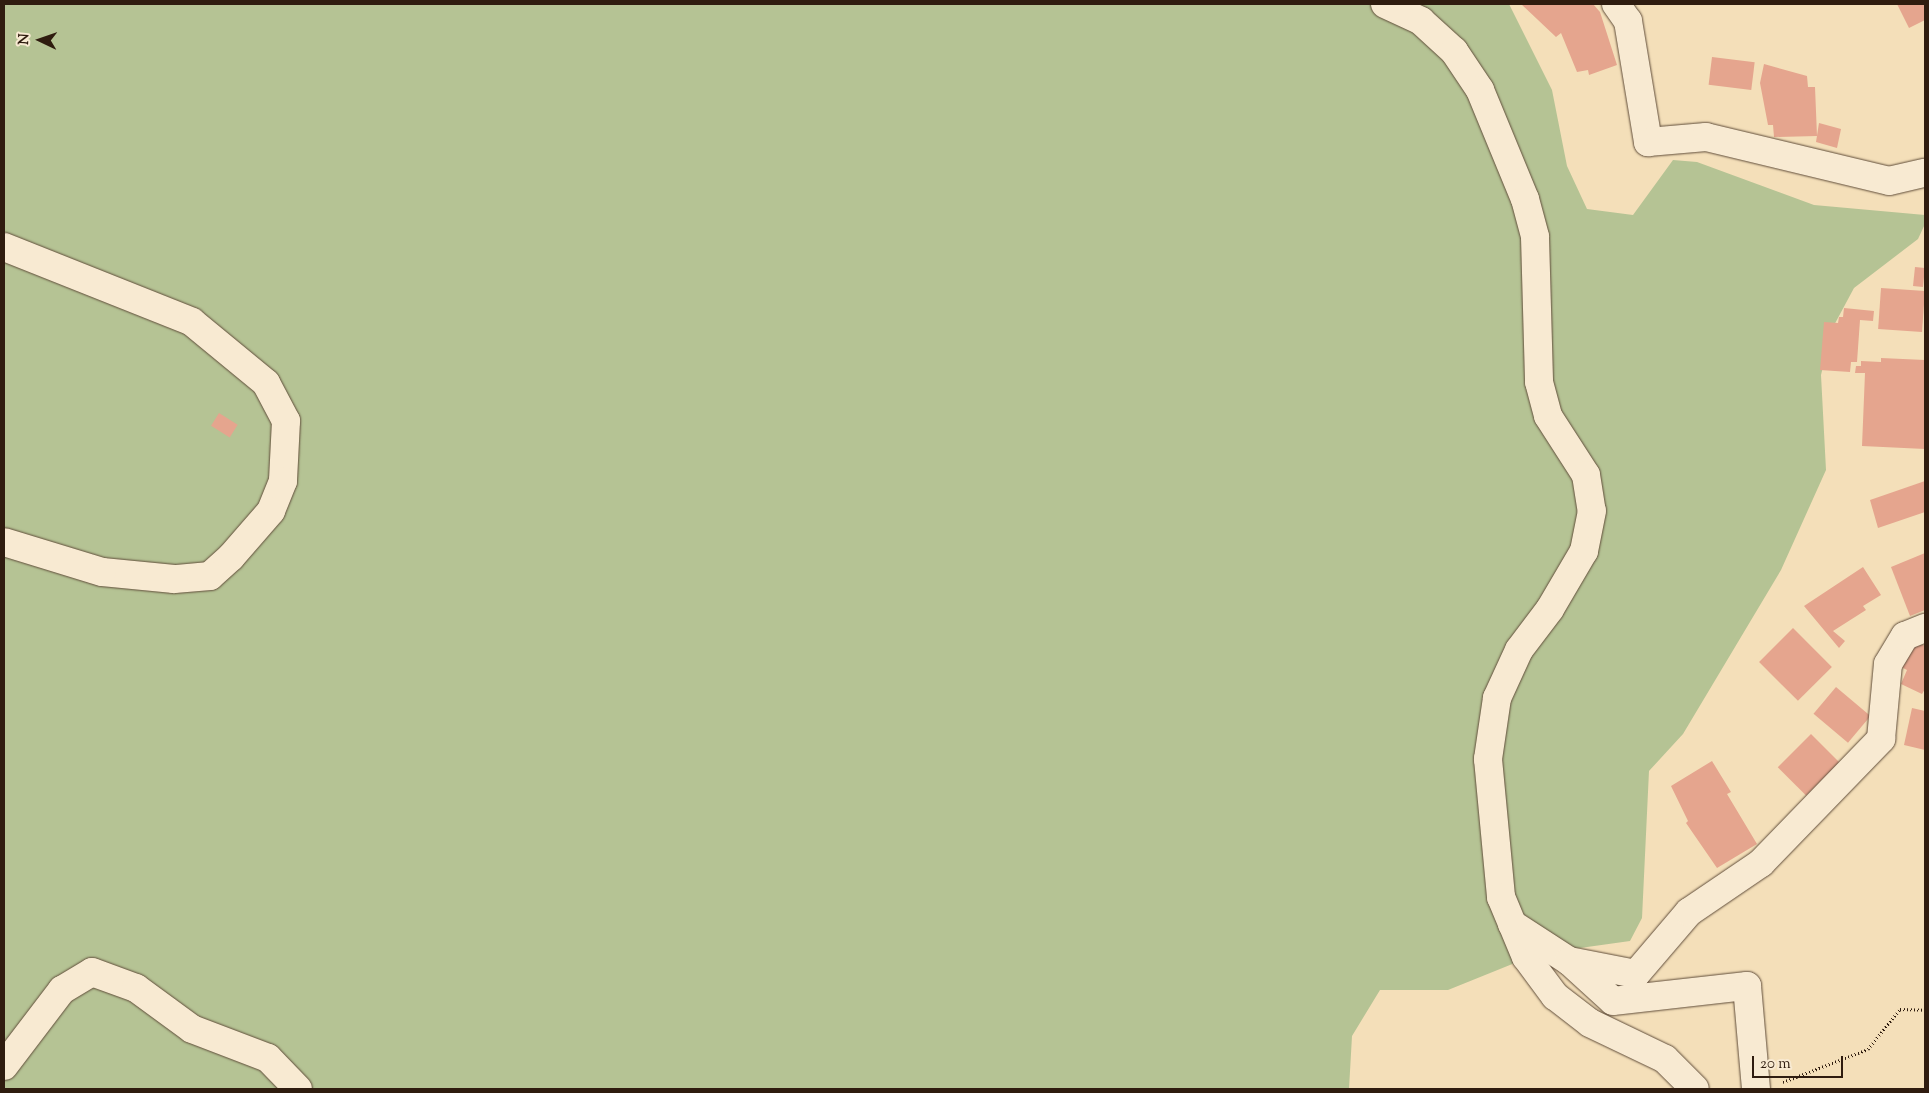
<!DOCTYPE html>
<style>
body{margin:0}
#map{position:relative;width:1929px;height:1093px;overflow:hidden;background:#f4dfb9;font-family:"Sorts Mill Goudy",serif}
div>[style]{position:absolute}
.green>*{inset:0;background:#b5c394}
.building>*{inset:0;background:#e5a58e;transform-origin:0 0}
.path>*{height:3px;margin-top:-1.5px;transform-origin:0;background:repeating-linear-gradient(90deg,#2f1c0f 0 1px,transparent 0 3.5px)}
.roads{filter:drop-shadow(0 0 1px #604d3a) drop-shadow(0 0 1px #604d3a)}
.minor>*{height:28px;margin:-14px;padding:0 14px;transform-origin:14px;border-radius:14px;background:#f8ead2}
span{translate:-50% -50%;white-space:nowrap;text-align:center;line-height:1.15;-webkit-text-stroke:5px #f8ead2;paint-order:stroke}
.frame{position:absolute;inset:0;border:5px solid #2f1c0f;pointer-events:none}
.north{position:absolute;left:15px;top:15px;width:50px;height:50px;-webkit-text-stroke:4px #f8ead2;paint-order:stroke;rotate:273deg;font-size:14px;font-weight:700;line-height:20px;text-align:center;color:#2f1c0f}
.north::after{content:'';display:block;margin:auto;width:18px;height:22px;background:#2f1c0f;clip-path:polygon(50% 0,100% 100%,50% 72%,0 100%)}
.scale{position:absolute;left:1752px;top:1056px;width:91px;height:22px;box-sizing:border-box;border:2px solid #2f1c0f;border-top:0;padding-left:6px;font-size:15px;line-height:18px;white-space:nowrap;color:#2f1c0f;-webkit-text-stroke:4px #f8ead2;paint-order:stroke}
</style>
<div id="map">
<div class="green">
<i style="clip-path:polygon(4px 4px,1509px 4px,1552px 90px,1567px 166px,1587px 209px,1633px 215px,1673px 160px,1697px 162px,1814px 205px,1925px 215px,1925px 224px,1918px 239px,1854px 288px,1832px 329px,1821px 375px,1826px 470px,1781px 570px,1683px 734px,1649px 771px,1642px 918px,1630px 941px,1537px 954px,1448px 990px,1380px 990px,1352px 1036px,1349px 1089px,4px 1089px)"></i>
</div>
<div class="building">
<i style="clip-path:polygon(1521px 4px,1593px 4px,1600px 12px,1617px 65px,1589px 75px,1588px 70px,1577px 72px,1561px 33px,1556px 37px)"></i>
<i style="clip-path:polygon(1897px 4px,1925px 4px,1925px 20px,1909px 28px)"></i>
<i style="left:1712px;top:57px;width:43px;height:28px;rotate:7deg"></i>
<i style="clip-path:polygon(1764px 64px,1807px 76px,1808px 87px,1815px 87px,1817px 136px,1774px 137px,1773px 125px,1768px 125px,1760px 83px)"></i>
<i style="clip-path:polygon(1819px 123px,1841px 129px,1837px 148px,1816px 142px)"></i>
<i style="left:1915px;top:267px;width:10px;height:19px;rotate:6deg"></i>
<i style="left:1881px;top:288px;width:44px;height:41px;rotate:4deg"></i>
<i style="clip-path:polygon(1844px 308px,1874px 311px,1873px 321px,1860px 320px,1857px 362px,1851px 362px,1850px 372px,1820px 370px,1824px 322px,1838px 323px,1839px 317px,1843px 317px)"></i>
<i style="clip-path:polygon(1881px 358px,1925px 360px,1925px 449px,1862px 446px,1865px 373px,1855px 373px,1856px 366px,1861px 366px,1861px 361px,1881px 362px)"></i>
<i style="left:219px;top:413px;width:22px;height:15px;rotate:32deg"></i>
<i style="clip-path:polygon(1925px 481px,1925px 512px,1878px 528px,1870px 500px)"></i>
<i style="clip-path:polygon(1925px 553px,1925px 610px,1910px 616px,1891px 567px)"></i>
<i style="clip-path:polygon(1863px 567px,1881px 595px,1863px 606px,1866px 610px,1833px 631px,1845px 641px,1839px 648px,1804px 606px)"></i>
<i style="left:1793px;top:628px;width:55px;height:48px;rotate:45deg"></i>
<i style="clip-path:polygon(1916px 642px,1925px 646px,1925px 689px,1922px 694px,1901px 684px,1907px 670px,1901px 667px)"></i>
<i style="left:1836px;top:687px;width:45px;height:35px;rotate:40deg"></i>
<i style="clip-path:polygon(1912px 708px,1925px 711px,1925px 750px,1904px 745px)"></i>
<i style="left:1811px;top:734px;width:40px;height:47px;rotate:45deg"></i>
<i style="clip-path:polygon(1712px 761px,1731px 792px,1727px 794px,1757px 844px,1717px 868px,1686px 823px,1688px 821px,1671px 786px)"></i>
</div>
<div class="path">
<i style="left:1783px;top:1082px;width:91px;rotate:-21.2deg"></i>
<i style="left:1868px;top:1049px;width:51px;rotate:-51.3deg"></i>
<i style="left:1900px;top:1009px;width:25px;rotate:2deg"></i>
</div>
<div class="roads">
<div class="minor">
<i style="left:1385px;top:4px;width:40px;rotate:25deg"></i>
<i style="left:1421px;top:21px;width:45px;rotate:42.3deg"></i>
<i style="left:1454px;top:51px;width:47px;rotate:56.3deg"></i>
<i style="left:1480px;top:90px;width:118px;rotate:67.6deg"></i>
<i style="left:1525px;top:199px;width:39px;rotate:75deg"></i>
<i style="left:1535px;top:237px;width:145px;rotate:88.4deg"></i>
<i style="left:1539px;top:382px;width:35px;rotate:75deg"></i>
<i style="left:1548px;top:416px;width:70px;rotate:57.2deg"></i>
<i style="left:1586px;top:475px;width:36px;rotate:81deg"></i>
<i style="left:1592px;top:511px;width:41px;rotate:101.3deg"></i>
<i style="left:1584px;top:551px;width:67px;rotate:120.4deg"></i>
<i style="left:1550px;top:609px;width:51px;rotate:127.1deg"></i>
<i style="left:1519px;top:650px;width:53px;rotate:114.6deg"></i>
<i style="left:1497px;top:698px;width:62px;rotate:98.4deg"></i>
<i style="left:1488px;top:759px;width:139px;rotate:84.6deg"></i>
<i style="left:1501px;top:897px;width:65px;rotate:67.4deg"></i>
<i style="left:1526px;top:957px;width:49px;rotate:53.4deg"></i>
<i style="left:1555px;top:996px;width:44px;rotate:37.6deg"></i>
<i style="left:1590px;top:1023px;width:83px;rotate:25.6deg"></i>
<i style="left:1665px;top:1059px;width:42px;rotate:45deg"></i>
<i style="left:1616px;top:4px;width:21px;rotate:55deg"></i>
<i style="left:1628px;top:21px;width:123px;rotate:80.6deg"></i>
<i style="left:1648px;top:142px;width:58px;rotate:-4.9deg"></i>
<i style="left:1706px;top:137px;width:188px;rotate:13.5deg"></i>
<i style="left:1889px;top:181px;width:37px;rotate:-13deg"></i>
<i style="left:4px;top:247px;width:202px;rotate:21.7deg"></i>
<i style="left:192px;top:322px;width:96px;rotate:39.5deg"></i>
<i style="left:266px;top:383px;width:43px;rotate:62.2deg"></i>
<i style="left:286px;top:421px;width:60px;rotate:92.9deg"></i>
<i style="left:283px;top:481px;width:32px;rotate:112deg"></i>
<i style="left:271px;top:511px;width:61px;rotate:131deg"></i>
<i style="left:231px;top:557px;width:28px;rotate:138deg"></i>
<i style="left:210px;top:576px;width:36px;rotate:175deg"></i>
<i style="left:174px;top:579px;width:72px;rotate:-174.4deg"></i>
<i style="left:102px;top:572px;width:102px;rotate:-163deg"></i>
<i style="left:1512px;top:924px;width:68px;rotate:33deg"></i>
<i style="left:1569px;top:961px;width:68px;rotate:11deg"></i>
<i style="left:1636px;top:974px;width:82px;rotate:-49.5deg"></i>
<i style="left:1689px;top:912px;width:87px;rotate:-34.2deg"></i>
<i style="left:1761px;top:863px;width:173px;rotate:-45.9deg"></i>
<i style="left:1881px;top:739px;width:75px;rotate:-84.7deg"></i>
<i style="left:1888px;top:664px;width:33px;rotate:-59deg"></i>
<i style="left:1905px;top:636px;width:22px;rotate:-22deg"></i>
<i style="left:1569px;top:961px;width:59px;rotate:42.3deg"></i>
<i style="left:1613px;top:1001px;width:135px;rotate:-6.4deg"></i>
<i style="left:1747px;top:986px;width:103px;rotate:85deg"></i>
<i style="left:4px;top:1066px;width:96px;rotate:-52.7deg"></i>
<i style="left:62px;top:990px;width:35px;rotate:-31deg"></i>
<i style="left:92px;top:972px;width:47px;rotate:20deg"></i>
<i style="left:136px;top:988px;width:69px;rotate:36.2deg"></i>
<i style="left:192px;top:1029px;width:81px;rotate:20.9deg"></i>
<i style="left:268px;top:1058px;width:43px;rotate:45.9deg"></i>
</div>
</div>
<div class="frame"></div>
<div class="north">N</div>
<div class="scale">20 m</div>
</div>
